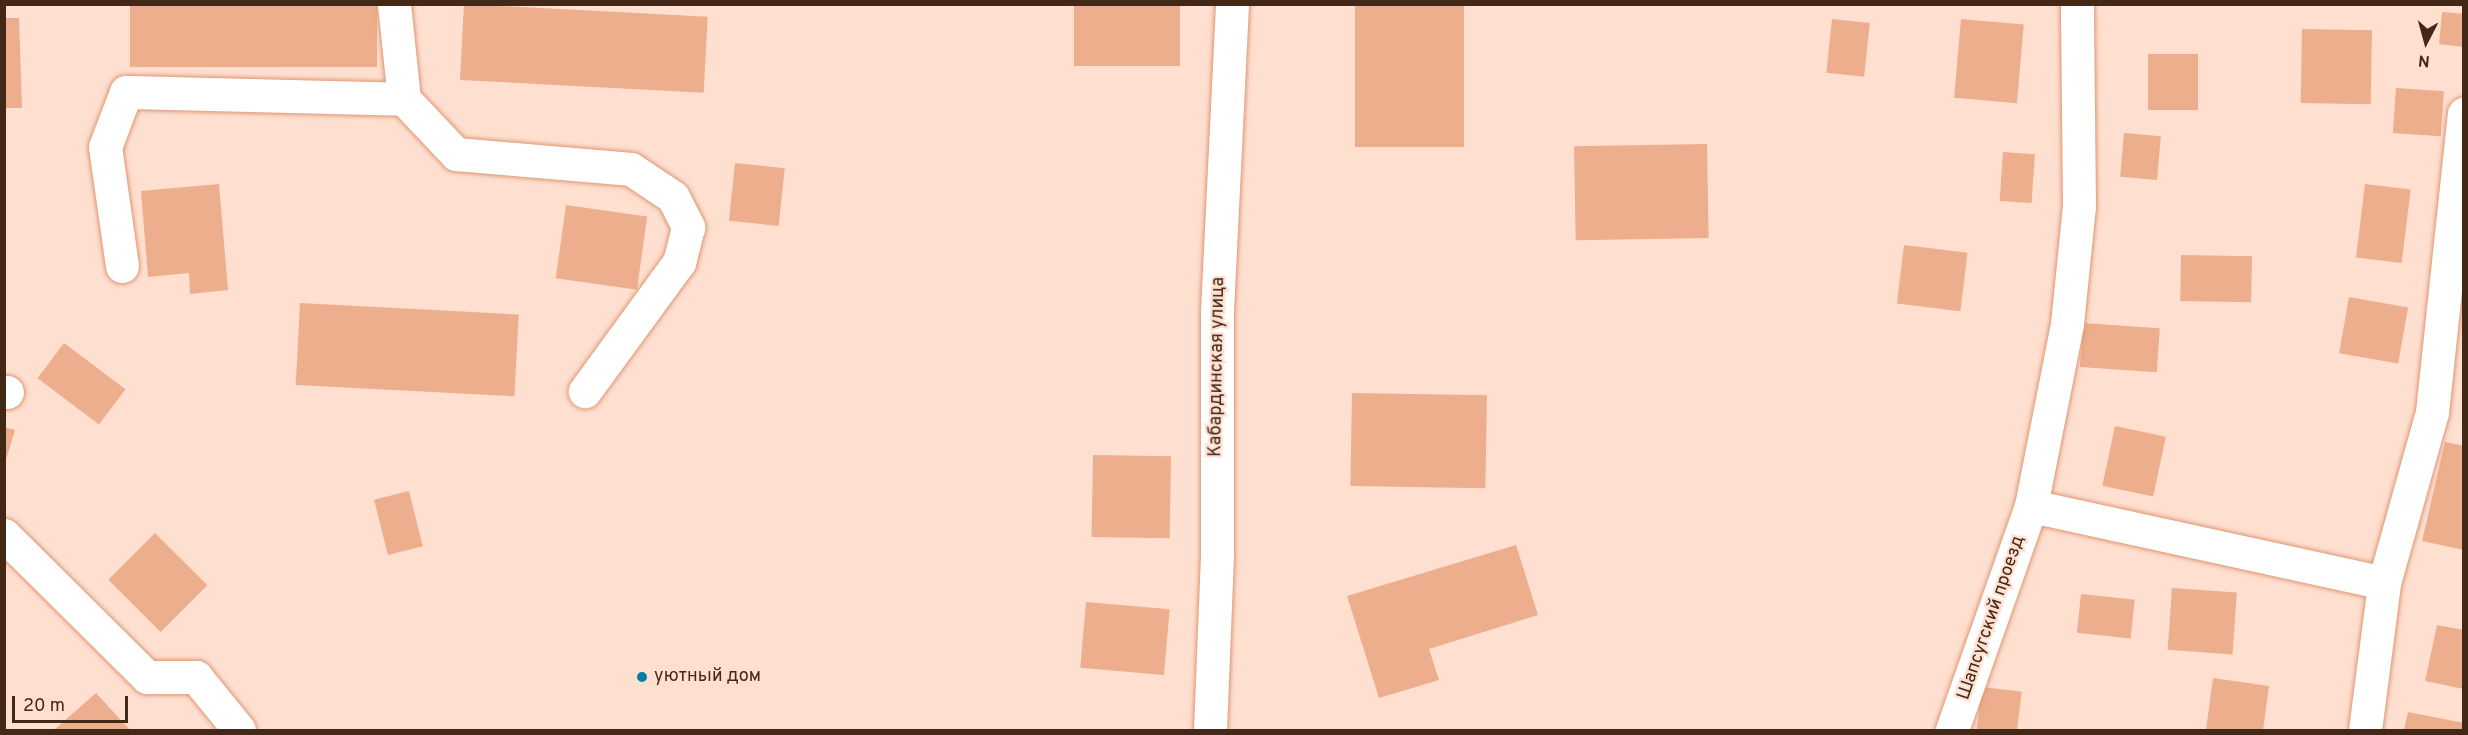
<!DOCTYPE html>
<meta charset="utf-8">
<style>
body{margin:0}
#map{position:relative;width:2468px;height:735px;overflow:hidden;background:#fedfd0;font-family:Overpass,sans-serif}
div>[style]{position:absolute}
.building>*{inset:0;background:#edae8d;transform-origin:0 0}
.roads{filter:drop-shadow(0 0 2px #de9772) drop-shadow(0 0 2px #de9772)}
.minor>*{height:33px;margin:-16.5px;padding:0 16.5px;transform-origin:16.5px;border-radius:16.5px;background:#fff}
.dots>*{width:16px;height:16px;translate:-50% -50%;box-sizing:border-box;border:3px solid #fedfd0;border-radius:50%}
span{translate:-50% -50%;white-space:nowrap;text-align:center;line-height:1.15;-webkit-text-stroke:4.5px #fedfd0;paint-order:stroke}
.street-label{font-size:18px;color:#432717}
.poi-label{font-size:18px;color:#432717}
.left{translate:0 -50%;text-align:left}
.frame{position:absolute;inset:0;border:6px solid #432717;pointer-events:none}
.north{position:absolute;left:2396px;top:12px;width:60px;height:60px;-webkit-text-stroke:4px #fedfd0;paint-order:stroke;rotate:186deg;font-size:16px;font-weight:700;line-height:24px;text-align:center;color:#432717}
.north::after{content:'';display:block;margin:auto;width:21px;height:27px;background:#432717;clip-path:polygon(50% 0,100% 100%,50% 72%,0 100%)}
.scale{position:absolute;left:12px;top:696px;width:116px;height:27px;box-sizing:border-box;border:3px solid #432717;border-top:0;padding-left:8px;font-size:18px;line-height:21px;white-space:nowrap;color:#432717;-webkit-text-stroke:4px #fedfd0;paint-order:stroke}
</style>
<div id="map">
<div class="building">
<i style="left:130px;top:4px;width:247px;height:63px"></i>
<i style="left:464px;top:4px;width:244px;height:76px;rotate:3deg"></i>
<i style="left:1074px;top:4px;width:106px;height:62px"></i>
<i style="left:1355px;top:4px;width:109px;height:143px"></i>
<i style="clip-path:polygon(2442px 12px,2464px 14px,2464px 47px,2439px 44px)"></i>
<i style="clip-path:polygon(4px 18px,19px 18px,22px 108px,4px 108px)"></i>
<i style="left:1832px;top:19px;width:38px;height:54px;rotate:6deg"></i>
<i style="left:1961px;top:19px;width:63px;height:79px;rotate:5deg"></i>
<i style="left:2302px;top:29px;width:70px;height:74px;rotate:1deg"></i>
<i style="left:2148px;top:54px;width:50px;height:56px"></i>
<i style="left:2396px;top:88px;width:48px;height:45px;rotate:4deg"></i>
<i style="left:2124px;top:133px;width:37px;height:44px;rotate:5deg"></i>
<i style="left:1707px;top:144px;width:94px;height:133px;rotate:89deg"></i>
<i style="left:2003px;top:152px;width:32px;height:49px;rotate:4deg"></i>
<i style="left:735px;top:163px;width:50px;height:58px;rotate:6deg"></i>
<i style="clip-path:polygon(219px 184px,228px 290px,190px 294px,189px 273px,148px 277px,141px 191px)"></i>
<i style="left:2365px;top:184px;width:46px;height:74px;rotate:7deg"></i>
<i style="left:566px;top:205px;width:82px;height:74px;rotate:8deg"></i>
<i style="left:1904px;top:245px;width:64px;height:59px;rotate:7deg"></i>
<i style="left:2181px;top:255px;width:71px;height:46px;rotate:1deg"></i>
<i style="left:2349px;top:297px;width:60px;height:57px;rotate:10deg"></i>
<i style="left:300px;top:303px;width:219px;height:82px;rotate:3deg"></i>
<i style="left:2083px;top:323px;width:77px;height:44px;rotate:4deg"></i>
<i style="left:64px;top:343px;width:77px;height:44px;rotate:37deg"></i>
<i style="left:1352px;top:393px;width:135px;height:93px;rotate:1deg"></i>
<i style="left:2115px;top:426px;width:52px;height:61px;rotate:12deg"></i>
<i style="clip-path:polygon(4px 427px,15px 430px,5px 463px,4px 463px)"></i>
<i style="clip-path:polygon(2445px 442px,2464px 446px,2464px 550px,2422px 541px)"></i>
<i style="left:1093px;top:455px;width:78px;height:82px;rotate:1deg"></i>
<i style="left:409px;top:491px;width:57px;height:36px;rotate:76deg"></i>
<i style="left:155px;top:533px;width:74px;height:66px;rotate:45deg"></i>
<i style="clip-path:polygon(1516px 545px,1538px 615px,1429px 649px,1439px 680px,1379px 698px,1347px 596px)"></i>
<i style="left:2172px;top:588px;width:65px;height:62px;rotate:4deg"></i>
<i style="left:2081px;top:594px;width:54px;height:39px;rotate:6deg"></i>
<i style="left:1086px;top:602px;width:84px;height:66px;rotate:5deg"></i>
<i style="clip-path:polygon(2437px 625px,2464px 630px,2464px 689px,2425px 681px)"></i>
<i style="clip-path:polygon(2213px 678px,2269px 686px,2263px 730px,2206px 730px)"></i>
<i style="left:1982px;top:687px;width:40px;height:43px;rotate:7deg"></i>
<i style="clip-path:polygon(96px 693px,130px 730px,54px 730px)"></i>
<i style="clip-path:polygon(2408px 712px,2464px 723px,2464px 730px,2404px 730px)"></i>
</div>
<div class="roads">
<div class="minor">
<i style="left:394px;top:4px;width:96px;rotate:84deg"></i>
<i style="left:122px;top:266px;width:120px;rotate:-98.1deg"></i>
<i style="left:105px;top:147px;width:59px;rotate:-69.1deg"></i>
<i style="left:126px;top:92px;width:278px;rotate:1.4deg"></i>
<i style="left:404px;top:99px;width:76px;rotate:46.6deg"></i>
<i style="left:456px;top:154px;width:176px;rotate:4.9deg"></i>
<i style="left:631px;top:169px;width:50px;rotate:33.7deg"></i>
<i style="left:673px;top:197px;width:34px;rotate:63deg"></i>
<i style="left:688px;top:227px;width:36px;rotate:104deg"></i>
<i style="left:679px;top:262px;width:160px;rotate:126.1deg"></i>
<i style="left:4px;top:392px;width:3px"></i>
<i style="left:2031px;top:506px;width:361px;rotate:12.3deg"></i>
<i style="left:4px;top:535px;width:202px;rotate:44.8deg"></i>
<i style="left:147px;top:677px;width:49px"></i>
<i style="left:196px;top:677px;width:68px;rotate:50.9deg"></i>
<i style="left:1210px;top:730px;width:177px;rotate:-87.7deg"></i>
<i style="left:1217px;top:553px;width:242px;rotate:-90deg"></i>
<i style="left:1217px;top:311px;width:307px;rotate:-87.2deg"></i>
<i style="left:1952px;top:730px;width:238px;rotate:-70.6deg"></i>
<i style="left:2031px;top:506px;width:186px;rotate:-78.8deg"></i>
<i style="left:2067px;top:324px;width:120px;rotate:-84.2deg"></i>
<i style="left:2079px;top:205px;width:201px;rotate:-90.6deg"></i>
<i style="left:2365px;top:730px;width:148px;rotate:-82.6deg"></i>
<i style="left:2384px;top:583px;width:178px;rotate:-74.3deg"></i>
<i style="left:2432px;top:412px;width:300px;rotate:-83.9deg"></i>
</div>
</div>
<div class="dots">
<i style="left:642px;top:677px;background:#067fa5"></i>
</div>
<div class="street-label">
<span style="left:1218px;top:367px;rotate:-89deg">Кабардинская улица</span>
<span style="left:1992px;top:618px;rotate:-71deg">Шапсугский проезд</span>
</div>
<div class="poi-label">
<span class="left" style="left:654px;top:677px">уютный дом</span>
</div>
<div class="frame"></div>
<div class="north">N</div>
<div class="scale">20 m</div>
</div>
